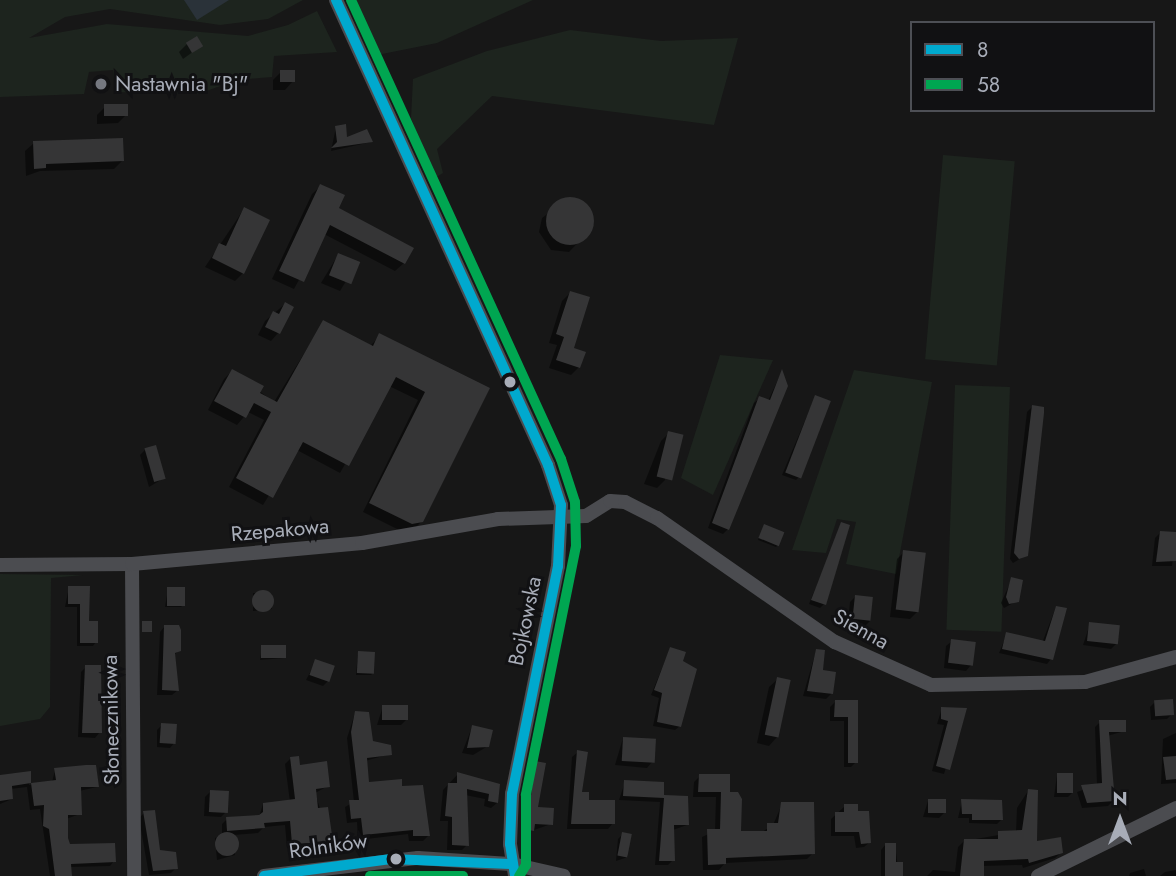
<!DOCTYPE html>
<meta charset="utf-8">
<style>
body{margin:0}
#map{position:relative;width:1176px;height:876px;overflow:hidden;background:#171717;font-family:Jost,sans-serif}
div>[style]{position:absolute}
.green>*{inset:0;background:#1d241e;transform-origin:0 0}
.water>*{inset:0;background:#2a3239}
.shadow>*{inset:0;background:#0007}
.building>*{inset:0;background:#353536;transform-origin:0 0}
.round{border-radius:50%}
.minor>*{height:14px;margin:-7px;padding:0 7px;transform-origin:7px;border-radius:7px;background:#4b4c50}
.bus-1>*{height:10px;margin:-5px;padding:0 5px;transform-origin:5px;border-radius:5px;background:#00a9ce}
.bus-2>*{height:10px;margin:-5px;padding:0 5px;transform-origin:5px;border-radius:5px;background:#00a651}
.dots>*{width:19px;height:19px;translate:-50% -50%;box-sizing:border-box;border:4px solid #111113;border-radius:50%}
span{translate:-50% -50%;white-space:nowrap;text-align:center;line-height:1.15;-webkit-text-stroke:6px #111113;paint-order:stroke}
.poi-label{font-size:21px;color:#a8adb8}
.left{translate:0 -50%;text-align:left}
.street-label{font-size:21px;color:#a8adb8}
.legend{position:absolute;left:910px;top:21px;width:245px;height:91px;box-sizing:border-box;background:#111113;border:2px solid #4d4f55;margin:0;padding:9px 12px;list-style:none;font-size:21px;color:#a8adb8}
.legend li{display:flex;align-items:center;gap:14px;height:35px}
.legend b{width:35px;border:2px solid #4d4f55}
.north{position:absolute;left:1085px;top:785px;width:70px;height:70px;-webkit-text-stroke:5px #111113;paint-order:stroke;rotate:0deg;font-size:19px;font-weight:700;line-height:28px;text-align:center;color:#a8adb8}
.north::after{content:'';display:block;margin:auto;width:24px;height:32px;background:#a8adb8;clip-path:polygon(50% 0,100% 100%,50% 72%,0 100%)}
</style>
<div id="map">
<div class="green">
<i style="clip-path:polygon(0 0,303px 0,268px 19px,220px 25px,110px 9px,65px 17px,29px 38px,107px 24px,248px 36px,288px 25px,317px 11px,337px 52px,274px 56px,272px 77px,237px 80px,198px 94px,115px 92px,113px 70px,89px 72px,84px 94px,0 97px)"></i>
<i style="clip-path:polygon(355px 0,533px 0,437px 43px,377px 55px)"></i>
<i style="clip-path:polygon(570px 30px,661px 41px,738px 38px,714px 125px,492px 96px,437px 149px,443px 173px,433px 179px,411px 118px,413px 79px,487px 51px)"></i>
<i style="left:943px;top:155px;width:72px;height:205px;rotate:5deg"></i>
<i style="clip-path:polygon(720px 355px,773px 360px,713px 495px,681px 478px)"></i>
<i style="clip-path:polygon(854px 370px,932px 382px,896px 574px,846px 564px,856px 522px,837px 519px,826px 553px,792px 550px)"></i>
<i style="left:955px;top:385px;width:55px;height:245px;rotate:2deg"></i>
<i style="clip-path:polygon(0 574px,83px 575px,51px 578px,50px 707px,40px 719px,0 726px)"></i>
</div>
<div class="water">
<i style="clip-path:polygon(184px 0,229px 0,197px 20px)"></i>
</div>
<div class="shadow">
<i style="clip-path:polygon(187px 44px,201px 46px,183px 59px,179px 52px)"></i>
<i style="clip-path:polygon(281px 72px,293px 81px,285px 90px,273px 90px,273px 80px)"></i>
<i style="clip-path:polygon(105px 107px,126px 115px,118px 123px,97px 124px,97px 115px)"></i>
<i style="clip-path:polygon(336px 127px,346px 140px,371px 142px,331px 151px)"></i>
<i style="clip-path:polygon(34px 143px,122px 161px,114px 169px,40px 171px,26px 176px,25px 151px)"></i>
<i style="clip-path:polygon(321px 186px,336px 209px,404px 263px,395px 271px,324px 234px,294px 289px,272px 279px,312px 194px)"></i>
<i style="clip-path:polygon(569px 198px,583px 203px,592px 215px,591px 229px,569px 252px,551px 250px,539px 232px,542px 218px)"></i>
<i style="clip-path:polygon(244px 209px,243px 273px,235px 281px,205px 267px)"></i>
<i style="clip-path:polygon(338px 255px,357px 263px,340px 291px,321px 283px)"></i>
<i style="clip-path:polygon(570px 293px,572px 349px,579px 367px,571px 375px,549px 368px,557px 345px,549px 343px,562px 301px)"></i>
<i style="clip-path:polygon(285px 304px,279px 332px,271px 341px,258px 335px,265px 321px)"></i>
<i style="clip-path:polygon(323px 323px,370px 346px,380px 336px,488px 389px,422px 521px,413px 530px,403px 532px,363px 512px,418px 400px,389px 386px,340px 473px,297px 450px,263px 505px,229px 487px,264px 420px,248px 412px,237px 425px,208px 410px,224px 379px,232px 371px,274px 402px)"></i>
<i style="clip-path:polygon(781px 373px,728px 529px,723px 534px,708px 528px,754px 403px,760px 398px,768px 401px)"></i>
<i style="clip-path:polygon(815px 397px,799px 477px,796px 480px,782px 475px)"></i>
<i style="clip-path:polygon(1032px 407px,1026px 555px,1013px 563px,1010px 559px,1027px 412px)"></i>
<i style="clip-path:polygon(669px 433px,665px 480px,657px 488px,644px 484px,661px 441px)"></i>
<i style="clip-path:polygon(145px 450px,164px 478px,149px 487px,140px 455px)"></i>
<i style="clip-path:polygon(842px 524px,824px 604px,820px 608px,809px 604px)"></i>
<i style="clip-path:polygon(764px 526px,778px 545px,776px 547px,758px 540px)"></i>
<i style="clip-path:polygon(1160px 533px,1176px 534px,1172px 566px,1152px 566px,1155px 538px)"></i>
<i style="clip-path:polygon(904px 552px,917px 612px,910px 619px,890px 617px,897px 559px)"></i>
<i style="clip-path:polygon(1012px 579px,1017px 601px,1004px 608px,1001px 603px)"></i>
<i style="clip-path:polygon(69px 587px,88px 588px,88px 623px,96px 642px,93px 646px,77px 646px,77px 607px,65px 607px)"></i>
<i style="clip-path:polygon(168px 589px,183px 605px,181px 607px,165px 607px)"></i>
<i style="clip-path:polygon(253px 593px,272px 594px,272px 609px,253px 611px)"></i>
<i style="clip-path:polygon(855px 597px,870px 621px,865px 626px,848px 624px,850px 602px)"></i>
<i style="clip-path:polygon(1056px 607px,1051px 659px,1047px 664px,999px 653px,1007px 634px,1042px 643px)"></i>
<i style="clip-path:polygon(1090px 624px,1116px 644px,1111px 649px,1083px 645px)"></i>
<i style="clip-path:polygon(165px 626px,179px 650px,174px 655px,178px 690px,172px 695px,157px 695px,160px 632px)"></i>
<i style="clip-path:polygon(952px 641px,971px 665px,966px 671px,944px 668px,946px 646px)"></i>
<i style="clip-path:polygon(262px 647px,284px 658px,260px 660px)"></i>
<i style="clip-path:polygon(670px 649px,680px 726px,675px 730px,653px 726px,659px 698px,651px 695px)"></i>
<i style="clip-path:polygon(816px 651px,831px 694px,826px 699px,803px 696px)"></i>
<i style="clip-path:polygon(358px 653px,373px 673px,371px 675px,356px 675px)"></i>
<i style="clip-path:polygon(316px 661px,328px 681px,323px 686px,306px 680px)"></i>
<i style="clip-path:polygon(86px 667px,100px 732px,95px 738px,78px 737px,81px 672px)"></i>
<i style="clip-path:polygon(778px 679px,777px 737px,769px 746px,757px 743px,769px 687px)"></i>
<i style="clip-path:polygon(835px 702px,857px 702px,856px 762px,851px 767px,844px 767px,844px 721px,830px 721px,830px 707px)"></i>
<i style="clip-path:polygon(1155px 702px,1172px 714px,1167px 719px,1151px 720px,1150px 707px)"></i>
<i style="clip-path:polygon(383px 706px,406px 720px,401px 725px,377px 725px)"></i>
<i style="clip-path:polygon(942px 708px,964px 709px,944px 774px,932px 771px,944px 725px,937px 724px)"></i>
<i style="clip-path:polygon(355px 713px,371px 742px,390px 754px,365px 761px,367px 784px,400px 788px,428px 836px,423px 841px,409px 841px,408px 834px,358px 840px,357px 822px,347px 823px,345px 807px,354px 802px,347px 738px)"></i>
<i style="clip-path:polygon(1100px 722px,1125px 731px,1107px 736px,1113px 801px,1108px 806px,1082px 808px,1077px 792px,1097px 785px,1095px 727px)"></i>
<i style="clip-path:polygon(162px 725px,175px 742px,170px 748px,157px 747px,157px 730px)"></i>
<i style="clip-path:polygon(472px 727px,488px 746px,473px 755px,462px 753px)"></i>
<i style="clip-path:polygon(1176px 733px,1176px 783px,1161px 784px,1163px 739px)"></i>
<i style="clip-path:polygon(623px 738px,652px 762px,647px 768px,615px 765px)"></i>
<i style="clip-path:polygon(578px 752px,580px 794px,613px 823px,608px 829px,567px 829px,572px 757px)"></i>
<i style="clip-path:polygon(290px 759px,328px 786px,315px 793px,331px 842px,326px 847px,287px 848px,285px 825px,264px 827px,258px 833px,233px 835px,235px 855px,217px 860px,215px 838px,222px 834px,222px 824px,227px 819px,259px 817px,263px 804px,290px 802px,285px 764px)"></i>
<i style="clip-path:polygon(536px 763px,536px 808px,551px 824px,523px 834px,531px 768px)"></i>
<i style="clip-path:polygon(55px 770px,97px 787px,79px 791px,80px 814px,66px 819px,66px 838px,69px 846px,114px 861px,110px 866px,69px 867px,70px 876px,50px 876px,40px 809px,30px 810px,27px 787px,10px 789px,12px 799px,0 804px,0 776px,30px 773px,29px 785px,52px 782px)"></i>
<i style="clip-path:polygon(458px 774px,499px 785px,497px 803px,491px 808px,484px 806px,485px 799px,465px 795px,467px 845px,462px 850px,447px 850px,448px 821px,440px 821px,443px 790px)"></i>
<i style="clip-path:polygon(1057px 775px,1072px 793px,1068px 797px,1054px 797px)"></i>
<i style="clip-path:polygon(700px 776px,728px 794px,739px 832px,762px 832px,773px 825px,782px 804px,813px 853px,807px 859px,725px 863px,719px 870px,703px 870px,702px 837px,715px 831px,716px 797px,693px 797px,694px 782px)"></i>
<i style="clip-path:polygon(625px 782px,662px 797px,687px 798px,687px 825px,673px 830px,673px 860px,668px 865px,655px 865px,660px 802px,619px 800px)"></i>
<i style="clip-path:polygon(1028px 791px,1035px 843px,1062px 852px,1055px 858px,1023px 868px,1022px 865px,982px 866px,982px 876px,927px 876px,933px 870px,955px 872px,958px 847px,964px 841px,1016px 832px,1017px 808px)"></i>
<i style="clip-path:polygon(210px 792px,226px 812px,221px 817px,204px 816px,205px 797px)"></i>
<i style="clip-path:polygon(928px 801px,944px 813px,939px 818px,923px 817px)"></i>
<i style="clip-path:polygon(962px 801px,1001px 820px,997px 824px,969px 823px,969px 818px,958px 818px)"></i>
<i style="clip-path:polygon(845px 806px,870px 842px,864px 847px,856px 848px,854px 836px,831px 836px,831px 819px)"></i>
<i style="clip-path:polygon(144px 813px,158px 851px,176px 868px,171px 873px,149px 875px,139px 818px)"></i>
<i style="clip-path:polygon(623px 834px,628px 857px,616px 861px,618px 839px)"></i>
<i style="clip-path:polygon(886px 844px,895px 844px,899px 876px,881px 876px,881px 850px)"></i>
<i style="clip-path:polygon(1144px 869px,1146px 876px,1129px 876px,1130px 873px)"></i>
<i style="clip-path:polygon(1176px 870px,1176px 876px,1160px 876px,1165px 872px)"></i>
</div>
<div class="building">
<i style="left:197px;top:36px;width:12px;height:13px;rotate:59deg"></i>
<i style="left:280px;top:70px;width:15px;height:12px"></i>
<i style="left:96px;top:78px;width:10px;height:13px"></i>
<i style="left:128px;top:104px;width:12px;height:24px;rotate:90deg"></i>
<i style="clip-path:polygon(346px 124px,347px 137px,367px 129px,373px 142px,331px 148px,337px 142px,335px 126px)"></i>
<i style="clip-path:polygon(123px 138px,124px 161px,46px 164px,46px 168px,34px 169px,33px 141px)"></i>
<i style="clip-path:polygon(320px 184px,345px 195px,339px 208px,414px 248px,405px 264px,330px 225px,304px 282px,279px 271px)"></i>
<i class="round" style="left:546px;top:197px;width:48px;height:48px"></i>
<i style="clip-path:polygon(244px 207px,270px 220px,244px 274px,212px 258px,219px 243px,226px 246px)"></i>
<i style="left:338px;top:253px;width:24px;height:24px;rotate:22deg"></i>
<i style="clip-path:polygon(570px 291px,590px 297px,574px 348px,586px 352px,580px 368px,556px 360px,564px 337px,556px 334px)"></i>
<i style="clip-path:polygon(285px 302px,294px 307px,280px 334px,265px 327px,273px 311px,279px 314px)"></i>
<i style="clip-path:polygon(323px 320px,373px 346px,379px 333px,490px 388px,423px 522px,412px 524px,369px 503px,425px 392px,396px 377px,349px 466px,303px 442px,273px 498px,236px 478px,271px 412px,254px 403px,246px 418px,214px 401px,232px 369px,264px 386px,260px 393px,277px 402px)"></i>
<i style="clip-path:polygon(782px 369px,788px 386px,729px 530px,712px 523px,759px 396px,770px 400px)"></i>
<i style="left:815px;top:395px;width:17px;height:83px;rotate:21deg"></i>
<i style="clip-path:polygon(1032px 405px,1044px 407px,1044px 413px,1028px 556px,1019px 559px,1014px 553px)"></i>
<i style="left:668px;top:431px;width:16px;height:47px;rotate:14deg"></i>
<i style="left:156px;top:445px;width:35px;height:12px;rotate:74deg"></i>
<i style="clip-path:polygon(841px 522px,850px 525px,826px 605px,811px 600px)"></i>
<i style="left:764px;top:524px;width:22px;height:15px;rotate:22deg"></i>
<i style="clip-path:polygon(1160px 531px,1176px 532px,1176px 561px,1156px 562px)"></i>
<i style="left:903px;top:550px;width:23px;height:60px;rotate:7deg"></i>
<i style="clip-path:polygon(1011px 577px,1023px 580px,1019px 602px,1009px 604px,1006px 597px)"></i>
<i style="clip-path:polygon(68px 586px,90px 586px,89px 621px,98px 621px,98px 643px,80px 643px,80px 604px,68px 604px)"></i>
<i style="left:167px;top:587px;width:18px;height:19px"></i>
<i class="round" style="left:252px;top:590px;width:22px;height:22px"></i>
<i style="left:855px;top:595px;width:18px;height:24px;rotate:6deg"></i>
<i style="clip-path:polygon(1056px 606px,1067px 608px,1053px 660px,1002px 649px,1006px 632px,1045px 641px)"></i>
<i style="left:142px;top:621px;width:10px;height:11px"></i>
<i style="left:1089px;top:622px;width:31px;height:19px;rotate:6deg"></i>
<i style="clip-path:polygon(164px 625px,179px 625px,181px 630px,181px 651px,175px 653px,179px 691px,162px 690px)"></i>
<i style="left:951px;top:639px;width:25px;height:24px;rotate:7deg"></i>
<i style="left:261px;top:645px;width:25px;height:13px"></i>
<i style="clip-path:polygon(670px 647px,686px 652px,683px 661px,697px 669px,681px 727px,657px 722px,662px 693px,654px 690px)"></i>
<i style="clip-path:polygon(816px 649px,825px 650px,823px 670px,836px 672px,833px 694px,807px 691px)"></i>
<i style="left:358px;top:651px;width:17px;height:22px;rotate:3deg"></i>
<i style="left:315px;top:659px;width:21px;height:17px;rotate:19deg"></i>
<i style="clip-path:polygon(85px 665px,101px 665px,102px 733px,82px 733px)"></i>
<i style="left:777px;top:677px;width:14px;height:59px;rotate:12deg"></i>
<i style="left:1173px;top:699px;width:16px;height:19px;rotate:86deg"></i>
<i style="clip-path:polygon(835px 700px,858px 700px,858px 763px,848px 763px,848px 717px,834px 717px)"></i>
<i style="left:382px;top:705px;width:26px;height:15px"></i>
<i style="clip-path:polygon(941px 707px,967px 708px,950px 770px,936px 766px,948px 721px,941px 719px)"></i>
<i style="clip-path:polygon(355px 711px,369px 712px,373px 741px,391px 745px,392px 755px,367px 758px,369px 782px,402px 779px,402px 786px,423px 785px,430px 836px,413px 836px,413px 830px,363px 835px,361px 818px,351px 819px,349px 800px,359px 800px,351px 732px)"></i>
<i style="clip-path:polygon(1099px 720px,1126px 720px,1126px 732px,1109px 732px,1115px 801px,1087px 803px,1081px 785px,1102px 783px)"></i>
<i style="left:161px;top:723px;width:16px;height:20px;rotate:4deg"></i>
<i style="clip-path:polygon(472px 725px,493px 730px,489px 747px,467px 748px)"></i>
<i style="left:623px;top:737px;width:33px;height:24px;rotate:3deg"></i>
<i style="clip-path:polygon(577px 750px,588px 752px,582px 792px,589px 792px,589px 800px,615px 800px,615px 824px,571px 824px)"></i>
<i style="clip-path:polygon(299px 756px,300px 765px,327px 761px,330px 787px,316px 789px,318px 808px,328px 807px,333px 842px,292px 844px,290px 821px,264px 823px,265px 828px,227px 831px,226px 817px,259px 815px,263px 812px,263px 803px,295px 799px,290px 757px)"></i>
<i style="clip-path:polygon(1176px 756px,1176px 779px,1166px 780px,1163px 757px)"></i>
<i style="clip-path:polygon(535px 761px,546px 763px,538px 807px,554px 808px,553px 825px,535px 824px,534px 831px,527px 830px)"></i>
<i style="clip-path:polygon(86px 765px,96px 765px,99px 787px,81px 787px,82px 815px,68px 815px,68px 838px,70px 844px,115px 843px,116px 862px,71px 864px,72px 876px,55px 876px,49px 829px,43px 826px,44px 805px,34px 806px,31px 783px,12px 786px,13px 799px,0 801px,0 775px,31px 771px,31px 783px,56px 780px,54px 768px)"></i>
<i style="clip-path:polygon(457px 772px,500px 784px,498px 803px,488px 801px,489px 794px,467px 789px,469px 846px,452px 845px,452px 817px,445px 816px,448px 783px,457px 783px)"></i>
<i style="left:1057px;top:773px;width:16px;height:20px"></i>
<i style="clip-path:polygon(699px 774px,730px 774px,730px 792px,738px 792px,742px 799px,741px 831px,767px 831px,767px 823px,778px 823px,781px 802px,814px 802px,815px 854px,726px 858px,726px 864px,708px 865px,707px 829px,720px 829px,721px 792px,698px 792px)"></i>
<i style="clip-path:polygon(624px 780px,664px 782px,664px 795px,688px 796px,689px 825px,674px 825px,675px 861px,659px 861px,664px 798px,623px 796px)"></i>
<i style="clip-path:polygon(1028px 789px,1038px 790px,1037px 841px,1061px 837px,1063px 853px,1029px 863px,1028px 859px,984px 861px,984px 876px,960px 876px,964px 839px,998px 839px,998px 831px,1022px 830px)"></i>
<i style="left:210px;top:790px;width:19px;height:22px;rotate:3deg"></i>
<i style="left:928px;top:799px;width:18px;height:14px"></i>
<i style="clip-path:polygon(961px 799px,1002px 800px,1003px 820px,972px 820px,972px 814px,962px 814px)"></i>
<i style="clip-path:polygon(844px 804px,858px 804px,858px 811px,869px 811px,871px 843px,861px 844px,859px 832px,835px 832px,835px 812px,844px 812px)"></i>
<i style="clip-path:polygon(155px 810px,160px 850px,176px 852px,178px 869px,153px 871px,143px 811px)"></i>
<i style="left:622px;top:832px;width:10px;height:24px;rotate:11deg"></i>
<i class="round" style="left:215px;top:832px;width:24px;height:24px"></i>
<i style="clip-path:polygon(885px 843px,896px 843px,896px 862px,903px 862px,903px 876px,885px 876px)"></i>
</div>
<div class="minor">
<i style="left:336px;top:0;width:511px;rotate:65.49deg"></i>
<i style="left:548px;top:465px;width:42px;rotate:72deg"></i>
<i style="left:561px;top:505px;width:61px;rotate:92.8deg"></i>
<i style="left:558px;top:566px;width:233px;rotate:101.4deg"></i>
<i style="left:512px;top:794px;width:50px;rotate:92.3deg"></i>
<i style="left:510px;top:844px;width:32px;rotate:81deg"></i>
<i style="left:132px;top:564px;width:312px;rotate:89.6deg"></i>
<i style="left:0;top:565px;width:132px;rotate:-0.4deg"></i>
<i style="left:132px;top:564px;width:231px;rotate:-5.2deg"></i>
<i style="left:362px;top:543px;width:138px;rotate:-10deg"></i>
<i style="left:498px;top:519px;width:88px;rotate:-2deg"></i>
<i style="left:586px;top:516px;width:28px;rotate:-32deg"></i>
<i style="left:610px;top:501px;width:15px;rotate:4deg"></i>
<i style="left:625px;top:502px;width:36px;rotate:27deg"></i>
<i style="left:657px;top:518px;width:217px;rotate:34.9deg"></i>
<i style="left:835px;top:642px;width:105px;rotate:24.1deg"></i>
<i style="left:931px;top:685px;width:154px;rotate:-1.1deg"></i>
<i style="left:1085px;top:682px;width:94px;rotate:-15.4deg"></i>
<i style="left:264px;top:876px;width:155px;rotate:-6.7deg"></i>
<i style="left:418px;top:858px;width:94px;rotate:3.7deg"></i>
<i style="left:512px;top:864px;width:53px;rotate:13deg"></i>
<i style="left:1038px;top:876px;width:154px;rotate:-26.2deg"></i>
</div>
<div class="bus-1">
<i style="left:336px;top:0;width:511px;rotate:65.49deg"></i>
<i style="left:548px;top:465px;width:42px;rotate:72deg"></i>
<i style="left:561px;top:505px;width:61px;rotate:92.8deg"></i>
<i style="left:558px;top:566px;width:233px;rotate:101.4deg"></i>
<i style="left:512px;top:794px;width:50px;rotate:92.3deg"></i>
<i style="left:510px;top:844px;width:32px;rotate:81deg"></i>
<i style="left:264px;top:876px;width:128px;rotate:-7.6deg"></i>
<i style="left:391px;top:859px;width:121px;rotate:2.4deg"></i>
</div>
<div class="bus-2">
<i style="left:351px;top:0;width:505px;rotate:65.42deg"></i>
<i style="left:561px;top:459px;width:45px;rotate:72deg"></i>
<i style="left:575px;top:502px;width:44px;rotate:88.7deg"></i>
<i style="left:576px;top:546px;width:254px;rotate:101.4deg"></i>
<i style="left:526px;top:795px;width:70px;rotate:90deg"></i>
<i style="left:526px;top:865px;width:13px;rotate:122deg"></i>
<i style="left:370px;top:876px;width:93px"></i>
</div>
<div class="dots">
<i style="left:101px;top:84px;background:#757880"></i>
<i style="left:510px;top:382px;background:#a8adb8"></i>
<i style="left:396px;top:859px;background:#a8adb8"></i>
</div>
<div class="poi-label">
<span class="left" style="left:115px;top:84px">Nastawnia "Bj"</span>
</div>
<div class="street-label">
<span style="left:280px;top:530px;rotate:-5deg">Rzepakowa</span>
<span style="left:525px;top:621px;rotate:-78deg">Bojkowska</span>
<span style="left:861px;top:629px;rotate:29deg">Sienna</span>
<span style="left:111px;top:720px;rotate:-91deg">Słonecznikowa</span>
<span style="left:328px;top:846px;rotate:-8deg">Rolników</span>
</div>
<ul class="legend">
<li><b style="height:9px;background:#00a9ce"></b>8</li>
<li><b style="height:9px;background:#00a651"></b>58</li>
</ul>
<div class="north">N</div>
</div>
